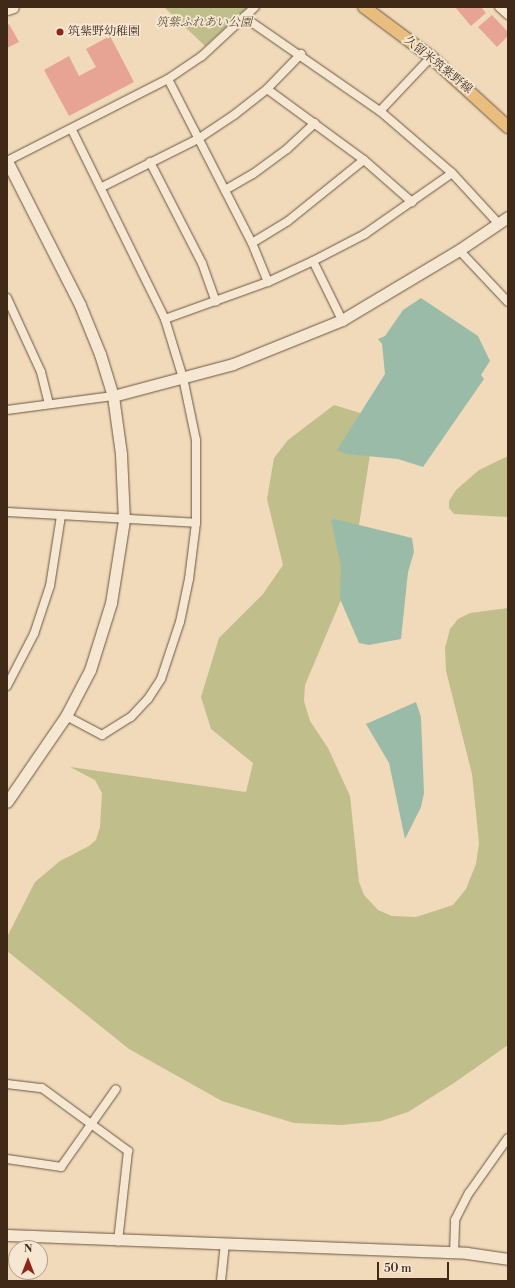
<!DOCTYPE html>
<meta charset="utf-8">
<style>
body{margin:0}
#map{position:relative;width:515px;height:1288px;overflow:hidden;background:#f0daba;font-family:"Libre Bodoni","Noto Serif JP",serif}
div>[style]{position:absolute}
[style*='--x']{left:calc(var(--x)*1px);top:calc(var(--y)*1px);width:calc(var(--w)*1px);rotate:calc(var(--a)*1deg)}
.green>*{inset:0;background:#c0be8b}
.water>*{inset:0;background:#9bbba9}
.building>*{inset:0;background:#e7a494}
.roads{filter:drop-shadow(0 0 1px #6d5540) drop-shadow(0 0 1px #6d5540)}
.street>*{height:8px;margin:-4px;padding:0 4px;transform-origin:4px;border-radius:4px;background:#f5e7d2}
.secondary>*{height:11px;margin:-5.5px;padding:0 5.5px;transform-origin:5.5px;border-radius:5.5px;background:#f5e7d2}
.primary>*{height:12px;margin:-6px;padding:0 6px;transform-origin:6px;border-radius:6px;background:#e8bd7d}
.dots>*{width:11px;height:11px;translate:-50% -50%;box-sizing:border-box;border:2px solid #f5e7d2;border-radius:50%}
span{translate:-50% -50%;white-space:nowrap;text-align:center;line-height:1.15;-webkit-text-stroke:3.5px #f5e7d2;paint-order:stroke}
.park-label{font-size:12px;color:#614e34;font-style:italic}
.poi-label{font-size:12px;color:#412917}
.left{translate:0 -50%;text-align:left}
.street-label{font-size:12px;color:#412917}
.frame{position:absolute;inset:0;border:8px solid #412917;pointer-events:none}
.north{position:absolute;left:8px;top:1240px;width:40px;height:40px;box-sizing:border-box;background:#f5e7d2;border:1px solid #ad9b87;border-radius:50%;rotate:0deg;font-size:11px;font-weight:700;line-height:16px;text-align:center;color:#412917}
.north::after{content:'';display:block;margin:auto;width:14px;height:18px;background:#8f2418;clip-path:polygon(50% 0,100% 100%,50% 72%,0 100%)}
.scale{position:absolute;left:377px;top:1262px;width:72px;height:18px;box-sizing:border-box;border:2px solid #412917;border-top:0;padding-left:5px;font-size:12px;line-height:14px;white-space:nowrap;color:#412917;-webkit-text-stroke:3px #f5e7d2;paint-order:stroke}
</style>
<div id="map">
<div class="green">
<div style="clip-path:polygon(164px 7px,248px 7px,205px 46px)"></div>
<div style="clip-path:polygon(334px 405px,367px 415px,372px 442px,351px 576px,305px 685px,304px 701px,310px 721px,328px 748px,350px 796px,359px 882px,364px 895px,378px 910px,392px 916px,416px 917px,453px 905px,466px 889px,476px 864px,479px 843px,472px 774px,446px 671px,445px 648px,450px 629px,458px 619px,470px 613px,508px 608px,508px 1045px,454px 1083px,408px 1112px,381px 1121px,342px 1125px,294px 1123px,222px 1101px,129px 1049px,7px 951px,7px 937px,35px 882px,60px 861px,89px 846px,96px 840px,100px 827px,102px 793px,95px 780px,70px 767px,246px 792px,253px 763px,211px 729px,201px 697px,219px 638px,263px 594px,283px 565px,267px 499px,274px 458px,288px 440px)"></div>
<div style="clip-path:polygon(508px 456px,508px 517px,454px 514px,449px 508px,449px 501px,456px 490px,479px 470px)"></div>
</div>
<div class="water">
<div style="clip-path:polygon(421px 298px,478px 336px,490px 361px,481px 375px,484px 379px,423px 467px,398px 459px,346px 454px,337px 450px,385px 374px,382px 344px,378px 339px,385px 336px,403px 310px)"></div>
<div style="clip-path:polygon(335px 519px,412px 538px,414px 552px,408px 572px,401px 639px,369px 645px,359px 643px,340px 599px,341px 566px,331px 520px)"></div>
<div style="clip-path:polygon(416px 702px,421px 717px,424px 793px,421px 807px,405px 839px,389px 763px,366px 724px)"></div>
</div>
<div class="building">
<div style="clip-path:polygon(455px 7px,481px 7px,486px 13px,471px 26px)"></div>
<div style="clip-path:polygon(492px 15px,508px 32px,508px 36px,497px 47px,478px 27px)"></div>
<div style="clip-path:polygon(9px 24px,19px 42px,7px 48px,7px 25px)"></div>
<div style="clip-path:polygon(110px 36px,134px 82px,69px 116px,44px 70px,69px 56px,79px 76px,96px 67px,86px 49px)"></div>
</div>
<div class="roads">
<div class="street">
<div style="--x:499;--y:7;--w:12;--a:42"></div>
<div style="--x:244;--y:17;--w:165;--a:34.7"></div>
<div style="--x:380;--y:111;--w:95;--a:40.7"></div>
<div style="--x:452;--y:173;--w:68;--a:47.4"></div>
<div style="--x:168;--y:79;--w:184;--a:62.9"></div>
<div style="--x:252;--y:243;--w:42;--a:67.7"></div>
<div style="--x:267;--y:89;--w:120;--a:36.2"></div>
<div style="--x:364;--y:160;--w:64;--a:41.2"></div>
<div style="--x:380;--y:111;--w:74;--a:-46.6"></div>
<div style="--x:7;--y:161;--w:181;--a:-27"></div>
<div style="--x:168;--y:79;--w:41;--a:-34.1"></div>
<div style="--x:202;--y:56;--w:72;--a:-42.8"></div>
<div style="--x:150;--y:162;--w:114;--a:62.8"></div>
<div style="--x:202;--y:263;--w:41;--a:70.3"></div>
<div style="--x:102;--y:187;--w:107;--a:-26.6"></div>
<div style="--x:198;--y:139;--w:43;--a:-33.7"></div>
<div style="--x:234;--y:115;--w:42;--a:-38.2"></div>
<div style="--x:267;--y:89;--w:49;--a:-45.8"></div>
<div style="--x:225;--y:190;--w:32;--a:-30"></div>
<div style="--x:253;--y:174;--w:42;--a:-36.3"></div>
<div style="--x:287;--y:149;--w:38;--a:-43"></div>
<div style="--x:252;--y:243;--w:42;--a:-31.4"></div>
<div style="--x:288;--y:221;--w:97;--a:-38.8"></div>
<div style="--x:459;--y:250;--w:71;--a:46.7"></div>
<div style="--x:313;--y:261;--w:66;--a:63.8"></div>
<div style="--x:7;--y:298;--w:81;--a:65.3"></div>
<div style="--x:41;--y:372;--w:33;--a:76"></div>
<div style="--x:165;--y:319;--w:109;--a:-19.8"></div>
<div style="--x:268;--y:282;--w:50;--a:-25"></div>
<div style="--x:313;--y:261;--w:59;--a:-27.4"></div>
<div style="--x:365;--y:234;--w:106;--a:-35"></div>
<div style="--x:7;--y:410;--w:107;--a:-7.5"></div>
<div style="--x:7;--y:512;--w:189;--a:3.3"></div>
<div style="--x:196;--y:523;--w:83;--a:-90"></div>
<div style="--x:196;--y:440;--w:63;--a:-101.8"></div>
<div style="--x:183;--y:378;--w:62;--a:-107"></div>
<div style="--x:165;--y:319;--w:211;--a:-116.2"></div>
<div style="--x:7;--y:686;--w:59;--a:-62.6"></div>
<div style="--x:34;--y:634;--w:51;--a:-71.6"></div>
<div style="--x:50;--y:586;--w:71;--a:-81.1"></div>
<div style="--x:66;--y:716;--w:41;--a:27.8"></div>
<div style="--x:102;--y:735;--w:34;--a:-32"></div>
<div style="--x:131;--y:717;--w:25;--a:-47"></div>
<div style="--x:148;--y:699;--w:24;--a:-57"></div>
<div style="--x:161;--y:679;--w:60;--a:-71.6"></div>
<div style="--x:180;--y:622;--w:44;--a:-78.2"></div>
<div style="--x:189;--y:579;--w:56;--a:-82.9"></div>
<div style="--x:7;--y:1084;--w:35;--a:7"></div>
<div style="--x:42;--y:1088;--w:107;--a:36.2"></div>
<div style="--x:128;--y:1151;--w:91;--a:96.3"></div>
<div style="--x:7;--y:1159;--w:55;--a:8.4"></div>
<div style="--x:61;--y:1167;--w:95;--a:-54.8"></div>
<div style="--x:454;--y:1253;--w:33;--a:-88"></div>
<div style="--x:455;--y:1220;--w:30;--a:-63"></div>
<div style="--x:469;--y:1193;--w:67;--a:-54.7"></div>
<div style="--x:221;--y:1281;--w:36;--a:-84"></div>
</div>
<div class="secondary">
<div style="--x:7;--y:9;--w:6;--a:-18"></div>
<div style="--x:7;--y:161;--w:161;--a:63.1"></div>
<div style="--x:80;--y:305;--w:53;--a:67.8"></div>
<div style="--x:100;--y:354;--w:44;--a:72.8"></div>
<div style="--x:113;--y:396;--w:59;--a:82.1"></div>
<div style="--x:121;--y:454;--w:66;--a:87.4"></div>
<div style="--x:124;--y:520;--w:84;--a:98.9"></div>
<div style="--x:111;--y:603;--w:70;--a:107.4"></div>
<div style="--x:90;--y:670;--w:52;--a:117.6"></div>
<div style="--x:66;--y:716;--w:104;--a:124.5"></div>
<div style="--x:113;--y:396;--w:124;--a:-14.9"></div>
<div style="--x:233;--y:364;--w:118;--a:-22"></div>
<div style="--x:342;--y:320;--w:136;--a:-30.9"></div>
<div style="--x:459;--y:250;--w:59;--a:-34"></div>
<div style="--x:7;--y:1235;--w:460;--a:2.2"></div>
<div style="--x:467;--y:1253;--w:41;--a:8.3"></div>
</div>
<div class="primary">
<div style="--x:364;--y:7;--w:84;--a:36.7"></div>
<div style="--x:431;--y:57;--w:104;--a:42.3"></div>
</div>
</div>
<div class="dots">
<div style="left:60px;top:32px;background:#8f2418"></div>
</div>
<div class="park-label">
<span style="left:204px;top:23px">筑紫ふれあい公園</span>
</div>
<div class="poi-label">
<span class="left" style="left:68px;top:32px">筑紫野幼稚園</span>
</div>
<div class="street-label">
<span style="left:438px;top:65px;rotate:39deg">久留米筑紫野線</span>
</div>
<div class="frame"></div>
<div class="north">N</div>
<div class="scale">50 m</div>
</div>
